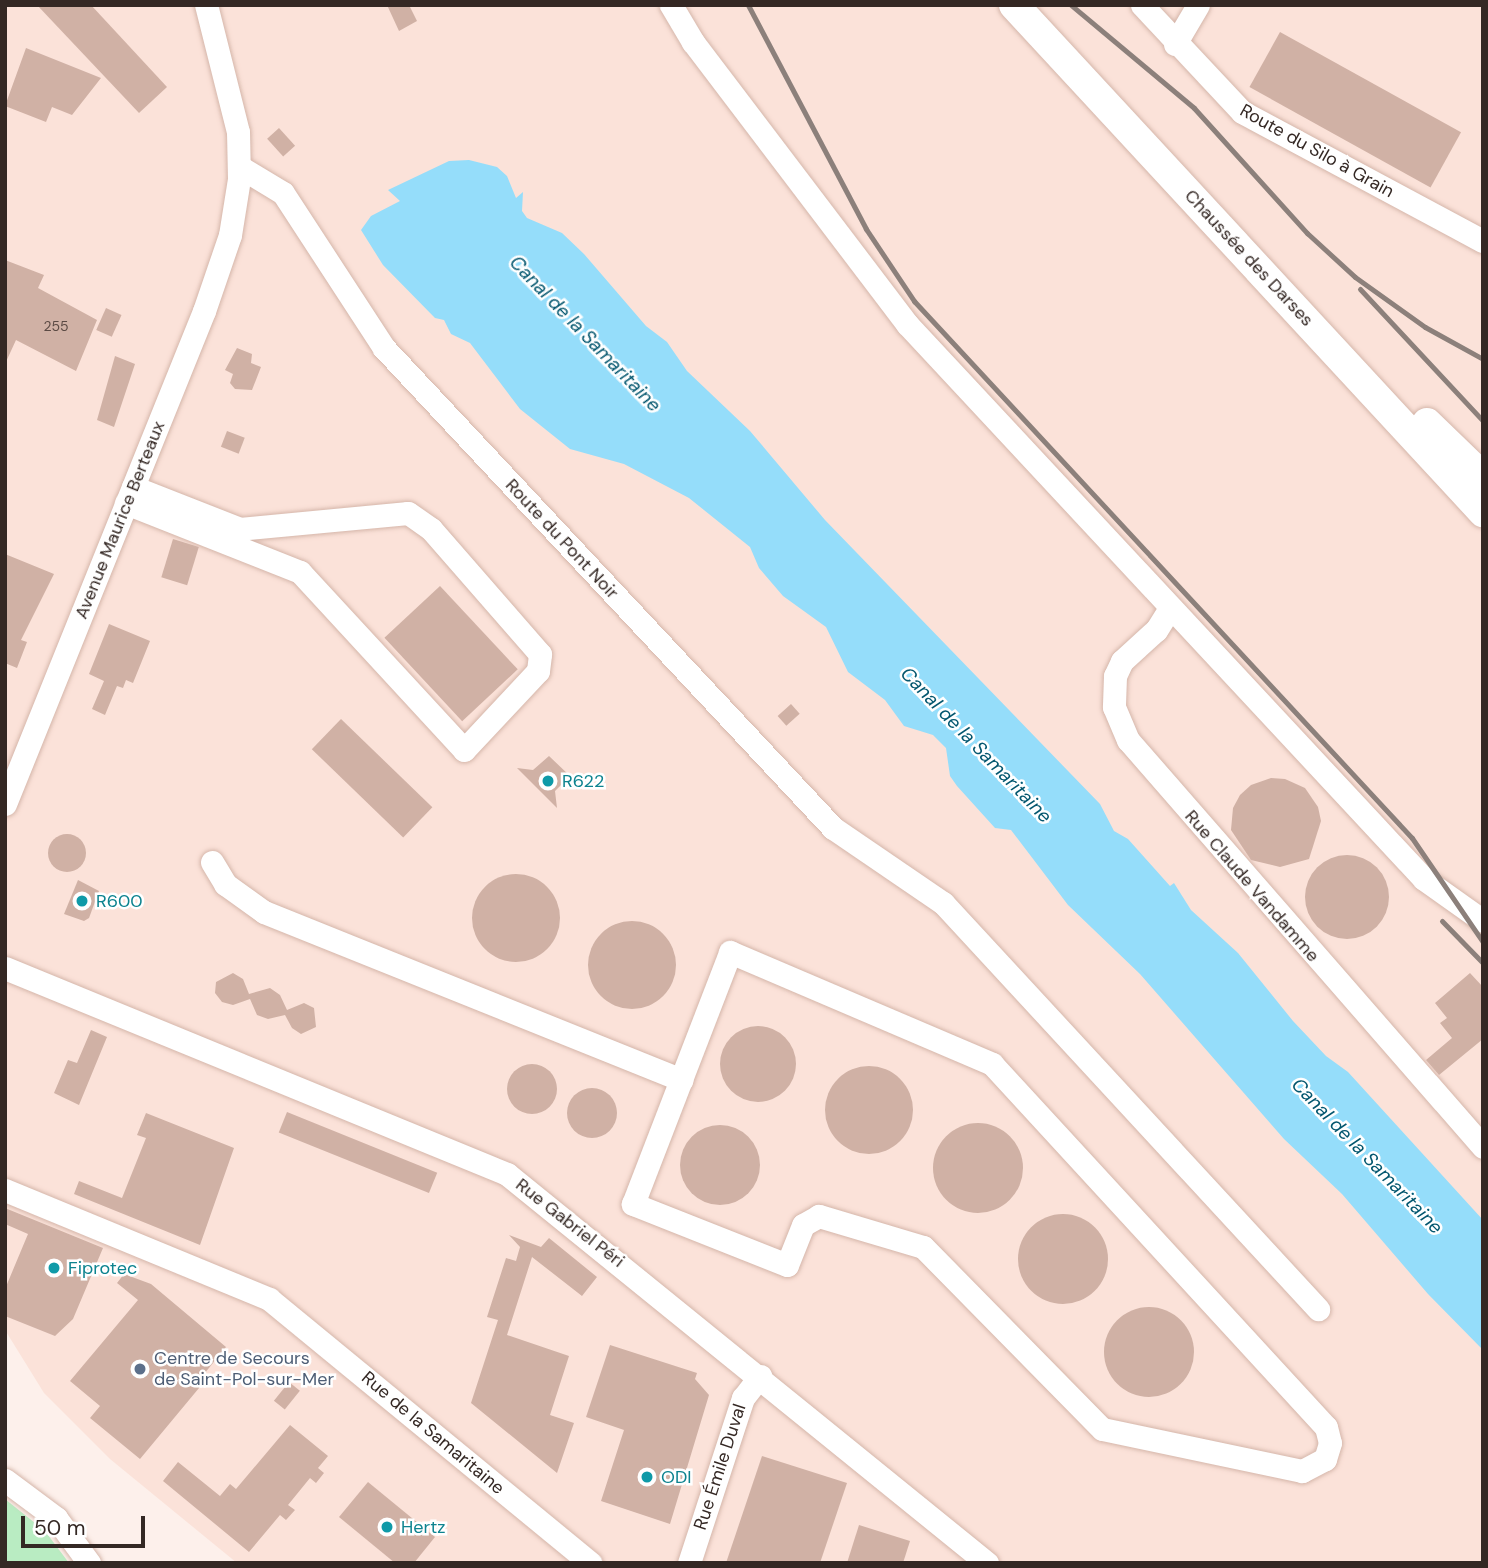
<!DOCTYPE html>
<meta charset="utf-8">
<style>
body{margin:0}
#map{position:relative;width:1488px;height:1568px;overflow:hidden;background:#fdf0eb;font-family:"DM Sans",sans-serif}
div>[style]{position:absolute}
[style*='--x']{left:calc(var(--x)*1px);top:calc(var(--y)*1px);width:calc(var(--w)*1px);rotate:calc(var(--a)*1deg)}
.built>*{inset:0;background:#fbe2d9}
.green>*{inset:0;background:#b9ecc2}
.water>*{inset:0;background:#95ddfa}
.building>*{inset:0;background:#d0b1a5;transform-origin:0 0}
.round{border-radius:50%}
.roads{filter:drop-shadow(0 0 2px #d5b6aa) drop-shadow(0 0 2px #d5b6aa)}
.minor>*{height:23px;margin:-11.5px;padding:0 11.5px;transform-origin:11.5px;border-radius:11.5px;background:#fff}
.major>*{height:30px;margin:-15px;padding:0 15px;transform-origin:15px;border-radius:15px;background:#fff}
.rail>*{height:5px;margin:-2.5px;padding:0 2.5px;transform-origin:2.5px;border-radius:2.5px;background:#8c807b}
.dots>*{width:19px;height:19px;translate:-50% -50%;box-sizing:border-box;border:4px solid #fff;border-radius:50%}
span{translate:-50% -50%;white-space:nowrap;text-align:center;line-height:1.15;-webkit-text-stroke:5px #fff;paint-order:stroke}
.number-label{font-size:14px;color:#5b4a44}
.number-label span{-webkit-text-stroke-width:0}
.street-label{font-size:18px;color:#342824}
.culture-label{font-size:18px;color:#0d838f}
.left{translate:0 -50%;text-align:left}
.service-label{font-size:18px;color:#4e5e75}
.water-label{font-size:19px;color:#04576f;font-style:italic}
.frame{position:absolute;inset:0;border:7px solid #342824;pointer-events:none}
.scale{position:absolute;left:21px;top:1516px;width:124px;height:32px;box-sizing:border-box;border:4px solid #342824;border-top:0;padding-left:9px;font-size:21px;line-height:24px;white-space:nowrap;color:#342824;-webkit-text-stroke:5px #fff;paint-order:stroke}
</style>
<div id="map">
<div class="built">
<div style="clip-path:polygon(5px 5px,1483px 5px,1483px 1563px,237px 1563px,110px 1459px,44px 1393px,5px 1330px)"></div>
</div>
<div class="green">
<div style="clip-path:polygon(5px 1499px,45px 1531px,69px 1563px,5px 1563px)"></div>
</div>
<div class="water">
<div style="clip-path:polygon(469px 160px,497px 167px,507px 176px,516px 198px,523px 192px,522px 211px,527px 218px,562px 233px,584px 254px,646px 326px,667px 342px,687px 371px,750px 431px,825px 520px,1100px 804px,1114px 831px,1128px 839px,1170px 886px,1174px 883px,1191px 910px,1238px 953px,1293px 1021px,1326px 1056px,1348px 1072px,1483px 1220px,1483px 1350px,1428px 1294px,1342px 1194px,1284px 1139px,1140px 974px,1068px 905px,1011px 830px,995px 828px,957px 786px,950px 776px,946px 748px,933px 735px,904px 726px,885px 700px,848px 672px,826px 627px,783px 596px,759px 568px,750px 547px,689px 498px,624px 464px,570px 449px,520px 409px,470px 343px,451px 334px,444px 320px,435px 318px,383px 265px,361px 230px,371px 216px,400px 201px,388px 190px,449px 161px)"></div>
</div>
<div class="building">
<div style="clip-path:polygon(37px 5px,91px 5px,167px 87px,139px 113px)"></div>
<div style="clip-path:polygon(387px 5px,409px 5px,417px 21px,399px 31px)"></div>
<div style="left:1280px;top:32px;width:207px;height:63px;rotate:29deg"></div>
<div style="clip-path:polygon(26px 48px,101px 78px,72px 115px,52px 107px,46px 122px,5px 106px)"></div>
<div style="left:279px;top:128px;width:24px;height:16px;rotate:48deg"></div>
<div style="clip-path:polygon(5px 260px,44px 275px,38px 288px,97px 320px,76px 371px,16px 340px,5px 364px)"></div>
<div style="left:106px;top:308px;width:17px;height:24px;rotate:24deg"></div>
<div style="clip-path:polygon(237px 348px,252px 354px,251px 363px,261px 367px,252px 390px,235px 389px,230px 383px,233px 374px,225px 370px)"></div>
<div style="clip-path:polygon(115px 356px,135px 364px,114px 427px,97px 420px)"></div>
<div style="left:227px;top:431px;width:19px;height:17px;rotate:21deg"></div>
<div style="left:173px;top:539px;width:27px;height:40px;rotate:17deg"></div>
<div style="clip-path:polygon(5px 554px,54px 574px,21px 640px,27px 642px,17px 668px,5px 663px)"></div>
<div style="left:440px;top:586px;width:114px;height:76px;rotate:47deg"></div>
<div style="clip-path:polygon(109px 624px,150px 641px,133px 683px,126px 680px,123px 688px,117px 686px,105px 715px,92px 709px,104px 681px,89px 674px)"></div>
<div style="left:791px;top:704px;width:13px;height:18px;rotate:48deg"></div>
<div style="left:341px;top:719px;width:127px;height:42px;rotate:44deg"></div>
<div style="clip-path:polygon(549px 756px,570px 776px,555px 791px,557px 808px,517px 768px,533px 770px)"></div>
<div style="clip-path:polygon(1271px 778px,1285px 779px,1305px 788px,1318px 807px,1321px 821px,1309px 859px,1280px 867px,1251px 860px,1231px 830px,1233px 808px,1240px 795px,1251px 785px)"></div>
<div class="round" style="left:48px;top:834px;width:38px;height:38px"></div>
<div class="round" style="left:1305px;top:855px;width:84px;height:84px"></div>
<div class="round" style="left:472px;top:874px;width:88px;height:88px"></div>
<div style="clip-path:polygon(78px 880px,99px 891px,89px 918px,84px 921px,64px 914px)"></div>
<div class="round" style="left:588px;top:921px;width:88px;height:88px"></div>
<div style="clip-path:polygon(233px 973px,243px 979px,249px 994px,270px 988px,280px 995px,287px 1010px,304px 1003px,314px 1008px,316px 1027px,301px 1034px,292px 1028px,285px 1015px,268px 1019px,257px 1015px,250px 999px,233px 1005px,222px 1002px,215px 993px,216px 982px)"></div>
<div style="clip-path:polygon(1470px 973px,1483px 987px,1483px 1039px,1439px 1075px,1426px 1060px,1452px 1038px,1440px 1023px,1447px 1018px,1435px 1003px)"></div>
<div class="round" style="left:720px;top:1026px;width:76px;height:76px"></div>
<div style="clip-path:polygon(91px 1030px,107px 1037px,79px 1105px,54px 1093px,68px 1060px,77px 1063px)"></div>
<div class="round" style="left:507px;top:1064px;width:50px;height:50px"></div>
<div class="round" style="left:825px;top:1066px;width:88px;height:88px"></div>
<div class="round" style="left:567px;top:1088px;width:50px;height:50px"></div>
<div style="left:287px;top:1112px;width:162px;height:22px;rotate:22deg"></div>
<div style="clip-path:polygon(146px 1113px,234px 1148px,200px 1245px,74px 1194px,79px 1181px,122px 1198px,146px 1138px,137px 1135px)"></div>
<div class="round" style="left:933px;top:1123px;width:90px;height:90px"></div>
<div class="round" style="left:680px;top:1125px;width:80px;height:80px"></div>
<div style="clip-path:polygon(5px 1208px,103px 1248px,73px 1319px,55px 1336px,5px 1316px,5px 1289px,28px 1234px,5px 1224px)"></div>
<div class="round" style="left:1018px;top:1214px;width:90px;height:90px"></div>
<div style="clip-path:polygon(509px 1235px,541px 1247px,549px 1238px,597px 1277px,582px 1296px,532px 1257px,507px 1335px,569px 1356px,550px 1415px,574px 1423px,557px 1473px,471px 1403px,498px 1320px,487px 1317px,506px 1258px,516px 1261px,520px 1247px)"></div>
<div style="clip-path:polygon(124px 1274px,151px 1284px,226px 1347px,200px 1379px,204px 1382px,140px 1459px,90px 1418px,100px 1406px,70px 1381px,138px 1300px,117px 1283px)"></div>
<div class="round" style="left:1104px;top:1307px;width:90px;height:90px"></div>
<div style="clip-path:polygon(610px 1345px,697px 1373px,695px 1379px,709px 1395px,670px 1524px,601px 1501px,624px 1430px,586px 1417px)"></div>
<div style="left:289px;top:1382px;width:14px;height:24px;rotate:39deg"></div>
<div style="clip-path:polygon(290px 1425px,328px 1456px,318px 1468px,324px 1473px,316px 1483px,310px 1478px,288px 1505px,295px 1510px,286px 1520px,280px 1515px,249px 1552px,163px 1481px,178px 1462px,220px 1496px,230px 1484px,236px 1489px)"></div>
<div style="clip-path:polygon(762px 1456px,847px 1483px,820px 1563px,726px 1563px)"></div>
<div style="clip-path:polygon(368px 1482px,435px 1537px,414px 1563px,395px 1563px,339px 1517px)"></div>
<div style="clip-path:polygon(859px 1525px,910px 1541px,903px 1563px,847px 1563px)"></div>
</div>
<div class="roads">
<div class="minor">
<div style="--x:671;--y:5;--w:43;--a:59.3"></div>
<div style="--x:693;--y:42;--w:354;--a:52.8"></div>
<div style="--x:907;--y:324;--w:758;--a:47.03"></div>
<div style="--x:1424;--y:879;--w:72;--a:35.4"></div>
<div style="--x:1142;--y:5;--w:146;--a:46.9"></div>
<div style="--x:1242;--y:112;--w:273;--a:28.2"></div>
<div style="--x:1175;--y:44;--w:45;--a:-59.5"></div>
<div style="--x:240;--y:167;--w:50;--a:31.2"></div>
<div style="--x:283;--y:193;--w:185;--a:56.9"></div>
<div style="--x:384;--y:348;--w:657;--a:46.91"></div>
<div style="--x:833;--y:828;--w:133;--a:34.3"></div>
<div style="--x:943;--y:903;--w:553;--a:47.27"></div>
<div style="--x:126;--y:503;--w:187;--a:21.6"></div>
<div style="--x:300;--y:572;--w:242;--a:47.3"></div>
<div style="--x:464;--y:750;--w:108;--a:-46.9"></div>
<div style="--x:538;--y:671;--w:17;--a:-83"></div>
<div style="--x:540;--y:654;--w:166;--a:-131.1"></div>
<div style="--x:431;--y:529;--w:28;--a:-145"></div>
<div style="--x:408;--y:513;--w:169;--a:174.6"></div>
<div style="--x:240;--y:529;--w:115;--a:-158.6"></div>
<div style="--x:1170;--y:608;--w:26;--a:122"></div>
<div style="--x:1156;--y:630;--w:46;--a:137.6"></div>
<div style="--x:1122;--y:661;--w:17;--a:115"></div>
<div style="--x:1115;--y:676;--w:31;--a:92"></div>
<div style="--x:1114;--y:707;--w:36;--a:67"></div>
<div style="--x:1128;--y:740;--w:540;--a:48.9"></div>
<div style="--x:5;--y:804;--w:532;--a:-68.02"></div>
<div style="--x:204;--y:311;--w:80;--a:-71.1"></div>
<div style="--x:230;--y:235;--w:57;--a:-80.9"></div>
<div style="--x:239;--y:179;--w:47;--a:-91.2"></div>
<div style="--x:238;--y:132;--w:131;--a:-104.1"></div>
<div style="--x:212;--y:862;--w:26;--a:59"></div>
<div style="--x:225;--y:884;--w:48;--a:35.7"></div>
<div style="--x:264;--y:912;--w:450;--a:21.9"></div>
<div style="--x:730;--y:952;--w:285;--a:23.1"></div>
<div style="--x:992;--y:1064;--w:493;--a:47.4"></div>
<div style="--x:1326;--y:1427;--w:16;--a:76"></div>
<div style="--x:1330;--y:1443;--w:17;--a:107"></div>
<div style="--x:1325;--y:1459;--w:26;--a:152"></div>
<div style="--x:1302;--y:1471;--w:204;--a:-168.1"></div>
<div style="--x:1102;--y:1429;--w:255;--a:-134.5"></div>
<div style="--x:923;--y:1247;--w:109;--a:-163.4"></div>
<div style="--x:819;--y:1216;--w:18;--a:151"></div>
<div style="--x:803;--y:1225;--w:43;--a:111.8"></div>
<div style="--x:787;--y:1265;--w:166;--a:-158.4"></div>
<div style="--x:633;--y:1204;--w:270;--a:-68.9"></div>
<div style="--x:5;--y:968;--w:543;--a:22.31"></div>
<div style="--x:507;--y:1174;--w:618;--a:39.02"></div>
<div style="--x:5;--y:1190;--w:286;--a:22.4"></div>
<div style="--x:269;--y:1299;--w:416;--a:39.4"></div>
<div style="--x:5;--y:1480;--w:64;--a:36.7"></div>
<div style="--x:56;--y:1518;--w:56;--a:53.7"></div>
<div style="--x:689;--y:1563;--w:174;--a:-71.9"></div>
<div style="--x:743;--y:1398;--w:28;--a:-52"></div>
</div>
<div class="major">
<div style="--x:1014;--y:5;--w:691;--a:47.23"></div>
<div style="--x:1427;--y:423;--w:78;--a:44"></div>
</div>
</div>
<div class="rail">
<div style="--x:748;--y:5;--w:253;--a:62.2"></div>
<div style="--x:866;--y:229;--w:87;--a:56.3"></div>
<div style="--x:914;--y:301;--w:732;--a:47.16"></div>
<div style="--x:1412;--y:838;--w:126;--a:55.7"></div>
<div style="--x:1071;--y:5;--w:160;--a:39.9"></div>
<div style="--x:1194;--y:108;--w:169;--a:47.9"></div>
<div style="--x:1307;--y:233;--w:65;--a:42.5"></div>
<div style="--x:1355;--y:277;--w:86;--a:35.5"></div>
<div style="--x:1425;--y:327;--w:66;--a:28.9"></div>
<div style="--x:1360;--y:289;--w:180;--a:47"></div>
<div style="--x:1442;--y:921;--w:59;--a:45.7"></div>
</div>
<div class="dots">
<div style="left:548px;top:781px;background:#0f9aa8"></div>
<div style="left:82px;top:901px;background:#0f9aa8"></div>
<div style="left:54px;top:1268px;background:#0f9aa8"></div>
<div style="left:140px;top:1369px;background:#5c6f8a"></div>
<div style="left:647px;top:1477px;background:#0f9aa8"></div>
<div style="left:387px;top:1527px;background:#0f9aa8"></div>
</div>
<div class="number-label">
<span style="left:56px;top:326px">255</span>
</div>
<div class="street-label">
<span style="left:1317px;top:151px;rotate:29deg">Route du Silo à Grain</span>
<span style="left:1249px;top:258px;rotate:47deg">Chaussée des Darses</span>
<span style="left:120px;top:520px;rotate:-68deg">Avenue Maurice Berteaux</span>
<span style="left:562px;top:539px;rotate:47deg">Route du Pont Noir</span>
<span style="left:1252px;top:886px;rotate:49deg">Rue Claude Vandamme</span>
<span style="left:570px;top:1223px;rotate:38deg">Rue Gabriel Péri</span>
<span style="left:433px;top:1433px;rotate:40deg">Rue de la Samaritaine</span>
<span style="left:720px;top:1467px;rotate:-72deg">Rue Émile Duval</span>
</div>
<div class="culture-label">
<span class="left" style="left:562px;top:781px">R622</span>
<span class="left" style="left:96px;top:901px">R600</span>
<span class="left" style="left:68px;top:1268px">Fiprotec</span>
<span class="left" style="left:661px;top:1477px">ODI</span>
<span class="left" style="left:401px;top:1527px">Hertz</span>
</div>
<div class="service-label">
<span class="left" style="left:154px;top:1369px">Centre de Secours<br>de Saint-Pol-sur-Mer</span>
</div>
<div class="water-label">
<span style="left:585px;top:334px;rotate:46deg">Canal de la Samaritaine</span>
<span style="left:976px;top:745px;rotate:46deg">Canal de la Samaritaine</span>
<span style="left:1367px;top:1156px;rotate:46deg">Canal de la Samaritaine</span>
</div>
<div class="frame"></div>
<div class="scale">50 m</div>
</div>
